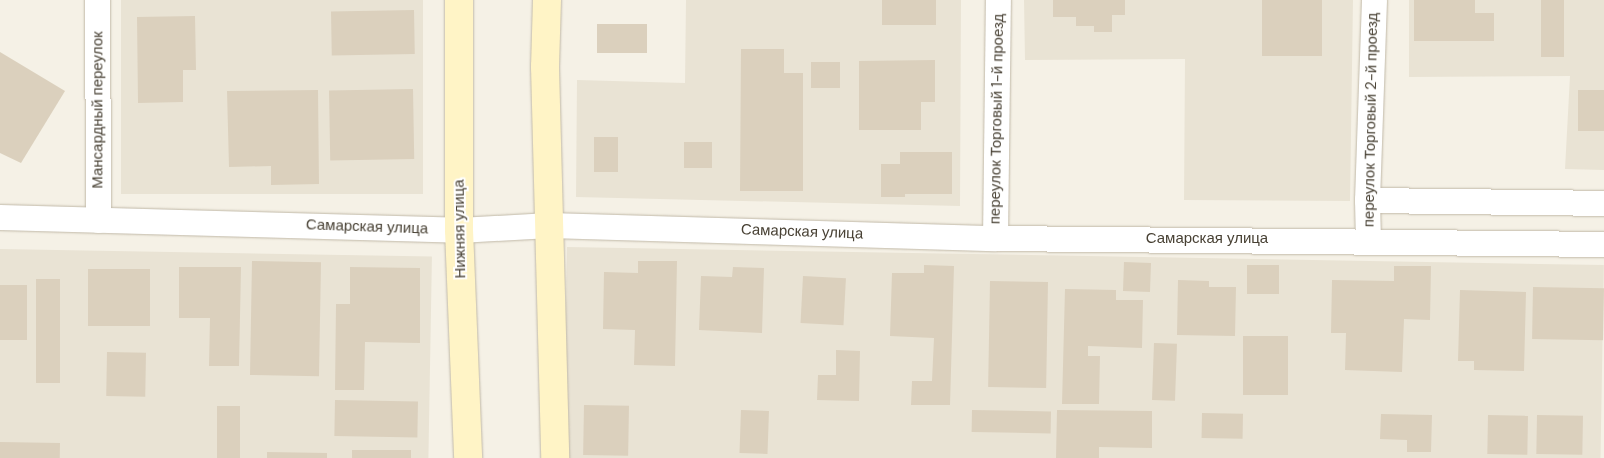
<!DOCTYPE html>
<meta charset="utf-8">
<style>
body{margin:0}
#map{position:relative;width:1604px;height:458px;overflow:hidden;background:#f5f1e6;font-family:"DM Sans",sans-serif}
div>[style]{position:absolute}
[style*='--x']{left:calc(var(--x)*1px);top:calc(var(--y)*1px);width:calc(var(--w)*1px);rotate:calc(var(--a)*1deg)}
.residential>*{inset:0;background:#e9e3d4;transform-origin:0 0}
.building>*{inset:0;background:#dbd0bd;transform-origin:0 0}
.roads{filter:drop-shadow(0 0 1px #c1b9a8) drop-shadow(0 0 1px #c1b9a8)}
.street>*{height:25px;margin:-12.5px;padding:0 12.5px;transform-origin:12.5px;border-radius:12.5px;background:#fff}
.secondary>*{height:28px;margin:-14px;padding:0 14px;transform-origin:14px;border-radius:14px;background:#fff4c6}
span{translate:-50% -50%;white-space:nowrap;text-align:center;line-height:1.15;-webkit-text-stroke:4px #fff;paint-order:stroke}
.street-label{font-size:15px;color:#484134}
</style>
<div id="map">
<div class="residential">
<div style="left:121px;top:0;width:302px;height:194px"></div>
<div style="clip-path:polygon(686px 0,961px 0,960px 206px,576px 197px,577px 80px,685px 83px)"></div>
<div style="clip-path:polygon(1024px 0,1353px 0,1350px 201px,1184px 200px,1185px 59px,1025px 60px)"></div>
<div style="clip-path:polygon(1409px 0,1604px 0,1604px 170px,1565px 169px,1570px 76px,1409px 77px)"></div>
<div style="left:567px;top:247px;width:1037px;height:211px;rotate:1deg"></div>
<div style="left:0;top:249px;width:432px;height:209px;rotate:1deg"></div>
</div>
<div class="building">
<div style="left:882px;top:0;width:54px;height:25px"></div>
<div style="clip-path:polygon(1053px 0,1125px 0,1125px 15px,1112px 15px,1112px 32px,1094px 32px,1094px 26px,1076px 26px,1076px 17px,1053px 17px)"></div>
<div style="left:1262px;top:0;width:60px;height:56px"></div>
<div style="clip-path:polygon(1414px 0,1475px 0,1475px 13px,1494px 13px,1494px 41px,1414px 41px)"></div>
<div style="left:1541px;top:0;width:23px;height:57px"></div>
<div style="left:414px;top:10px;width:44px;height:83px;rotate:89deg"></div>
<div style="clip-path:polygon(195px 16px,196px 70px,183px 70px,183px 102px,138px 103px,137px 17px)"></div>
<div style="left:597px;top:24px;width:50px;height:29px"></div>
<div style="clip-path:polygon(741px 49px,784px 49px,784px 73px,803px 73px,803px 191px,740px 191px)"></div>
<div style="clip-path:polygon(0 52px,65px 91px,21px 163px,0 153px)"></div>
<div style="clip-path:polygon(935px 60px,935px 102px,921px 102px,921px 130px,859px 130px,859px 61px)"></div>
<div style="left:811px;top:62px;width:29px;height:26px"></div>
<div style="left:413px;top:89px;width:70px;height:84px;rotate:89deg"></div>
<div style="clip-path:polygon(318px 90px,319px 184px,271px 185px,271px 166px,229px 167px,227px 91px)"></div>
<div style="left:1578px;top:90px;width:26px;height:41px"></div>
<div style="left:594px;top:137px;width:24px;height:35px"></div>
<div style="left:684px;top:142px;width:28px;height:26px"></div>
<div style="clip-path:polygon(900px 152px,952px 152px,952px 194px,905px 194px,905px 197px,881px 197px,881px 164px,900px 164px)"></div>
<div style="left:252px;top:261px;width:69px;height:114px;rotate:1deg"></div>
<div style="clip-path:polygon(638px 261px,677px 261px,675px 366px,634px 365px,635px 330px,603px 329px,604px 272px,638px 273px)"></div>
<div style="left:1124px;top:262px;width:27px;height:29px;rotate:2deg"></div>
<div style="clip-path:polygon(924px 265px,954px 266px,950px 405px,911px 405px,912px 381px,932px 381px,934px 338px,890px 336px,892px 273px,924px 273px)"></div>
<div style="left:1247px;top:265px;width:32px;height:29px"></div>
<div style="clip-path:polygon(1394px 266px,1431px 266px,1430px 320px,1404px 319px,1402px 372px,1345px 370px,1346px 333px,1331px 333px,1332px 280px,1394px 281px)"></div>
<div style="clip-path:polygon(179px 267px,241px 267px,239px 366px,209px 366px,210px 318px,179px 318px)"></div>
<div style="clip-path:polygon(350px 267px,420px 268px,420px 343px,365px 342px,364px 390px,335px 390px,336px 304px,350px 304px)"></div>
<div style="clip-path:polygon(733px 267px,764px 268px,762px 333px,699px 330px,701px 276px,732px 277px)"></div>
<div style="left:88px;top:269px;width:62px;height:57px"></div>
<div style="left:803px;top:276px;width:43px;height:47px;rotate:3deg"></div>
<div style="left:36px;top:279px;width:24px;height:104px"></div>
<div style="clip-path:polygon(1178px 280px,1209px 281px,1209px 287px,1236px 287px,1235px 336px,1177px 335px)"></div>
<div style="left:990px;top:281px;width:58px;height:106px;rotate:1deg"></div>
<div style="left:0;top:285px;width:27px;height:55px"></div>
<div style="left:1533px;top:287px;width:71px;height:52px;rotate:1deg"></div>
<div style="clip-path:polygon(1065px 289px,1116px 290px,1116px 300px,1143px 300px,1142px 348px,1088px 346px,1088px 356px,1100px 356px,1099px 404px,1062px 404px)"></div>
<div style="clip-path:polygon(1460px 290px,1526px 292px,1524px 371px,1474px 370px,1474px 361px,1458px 361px)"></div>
<div style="left:1243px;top:336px;width:45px;height:59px"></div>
<div style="left:1154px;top:343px;width:23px;height:57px;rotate:2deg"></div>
<div style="clip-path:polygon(836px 350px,860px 351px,859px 401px,817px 400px,818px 375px,836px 375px)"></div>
<div style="left:107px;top:352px;width:39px;height:44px;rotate:1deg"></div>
<div style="left:335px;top:400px;width:83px;height:36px;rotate:1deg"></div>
<div style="left:584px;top:405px;width:45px;height:50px;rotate:1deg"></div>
<div style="left:217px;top:406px;width:23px;height:52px"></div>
<div style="left:741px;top:410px;width:28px;height:43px;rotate:2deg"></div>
<div style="left:972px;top:410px;width:79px;height:22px;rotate:1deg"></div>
<div style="clip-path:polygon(1057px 410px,1152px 411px,1152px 448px,1099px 447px,1099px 458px,1056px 458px)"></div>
<div style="left:1202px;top:413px;width:41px;height:25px;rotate:1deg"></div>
<div style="clip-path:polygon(1381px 414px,1432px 415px,1431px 452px,1407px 452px,1407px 440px,1380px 439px)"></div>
<div style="left:1488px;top:415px;width:40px;height:39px;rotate:1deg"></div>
<div style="left:1537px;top:415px;width:46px;height:39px;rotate:1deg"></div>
<div style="left:0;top:442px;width:60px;height:16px;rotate:1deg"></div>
<div style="left:352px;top:450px;width:59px;height:8px"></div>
<div style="clip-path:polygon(267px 452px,327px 453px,327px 458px,267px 458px)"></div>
</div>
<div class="roads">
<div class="street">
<div style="--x:97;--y:0;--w:220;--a:89.7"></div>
<div style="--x:1367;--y:200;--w:237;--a:0.7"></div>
<div style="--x:0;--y:217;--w:459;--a:1.6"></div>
<div style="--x:459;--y:230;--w:90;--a:-3.2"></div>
<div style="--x:549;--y:225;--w:446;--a:1.7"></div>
<div style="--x:995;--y:238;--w:609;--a:0.56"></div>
<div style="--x:995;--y:238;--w:238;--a:-89.3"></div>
<div style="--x:1368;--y:241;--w:41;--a:-91.4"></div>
<div style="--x:1367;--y:200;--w:200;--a:-88"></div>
</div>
<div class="secondary">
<div style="--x:459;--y:0;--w:230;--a:90"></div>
<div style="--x:459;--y:230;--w:228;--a:87.7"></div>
<div style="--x:547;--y:0;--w:67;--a:91.7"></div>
<div style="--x:545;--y:67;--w:391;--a:88.5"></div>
</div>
</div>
<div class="street-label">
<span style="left:98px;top:110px;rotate:-90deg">Мансардный переулок</span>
<span style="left:997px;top:119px;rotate:-89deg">переулок Торговый 1-й проезд</span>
<span style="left:1371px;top:120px;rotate:-89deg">переулок Торговый 2-й проезд</span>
<span style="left:367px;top:227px;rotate:2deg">Самарская улица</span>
<span style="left:460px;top:229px;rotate:-91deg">Нижняя улица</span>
<span style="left:802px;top:232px;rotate:2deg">Самарская улица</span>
<span style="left:1207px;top:239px">Самарская улица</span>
</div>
</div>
